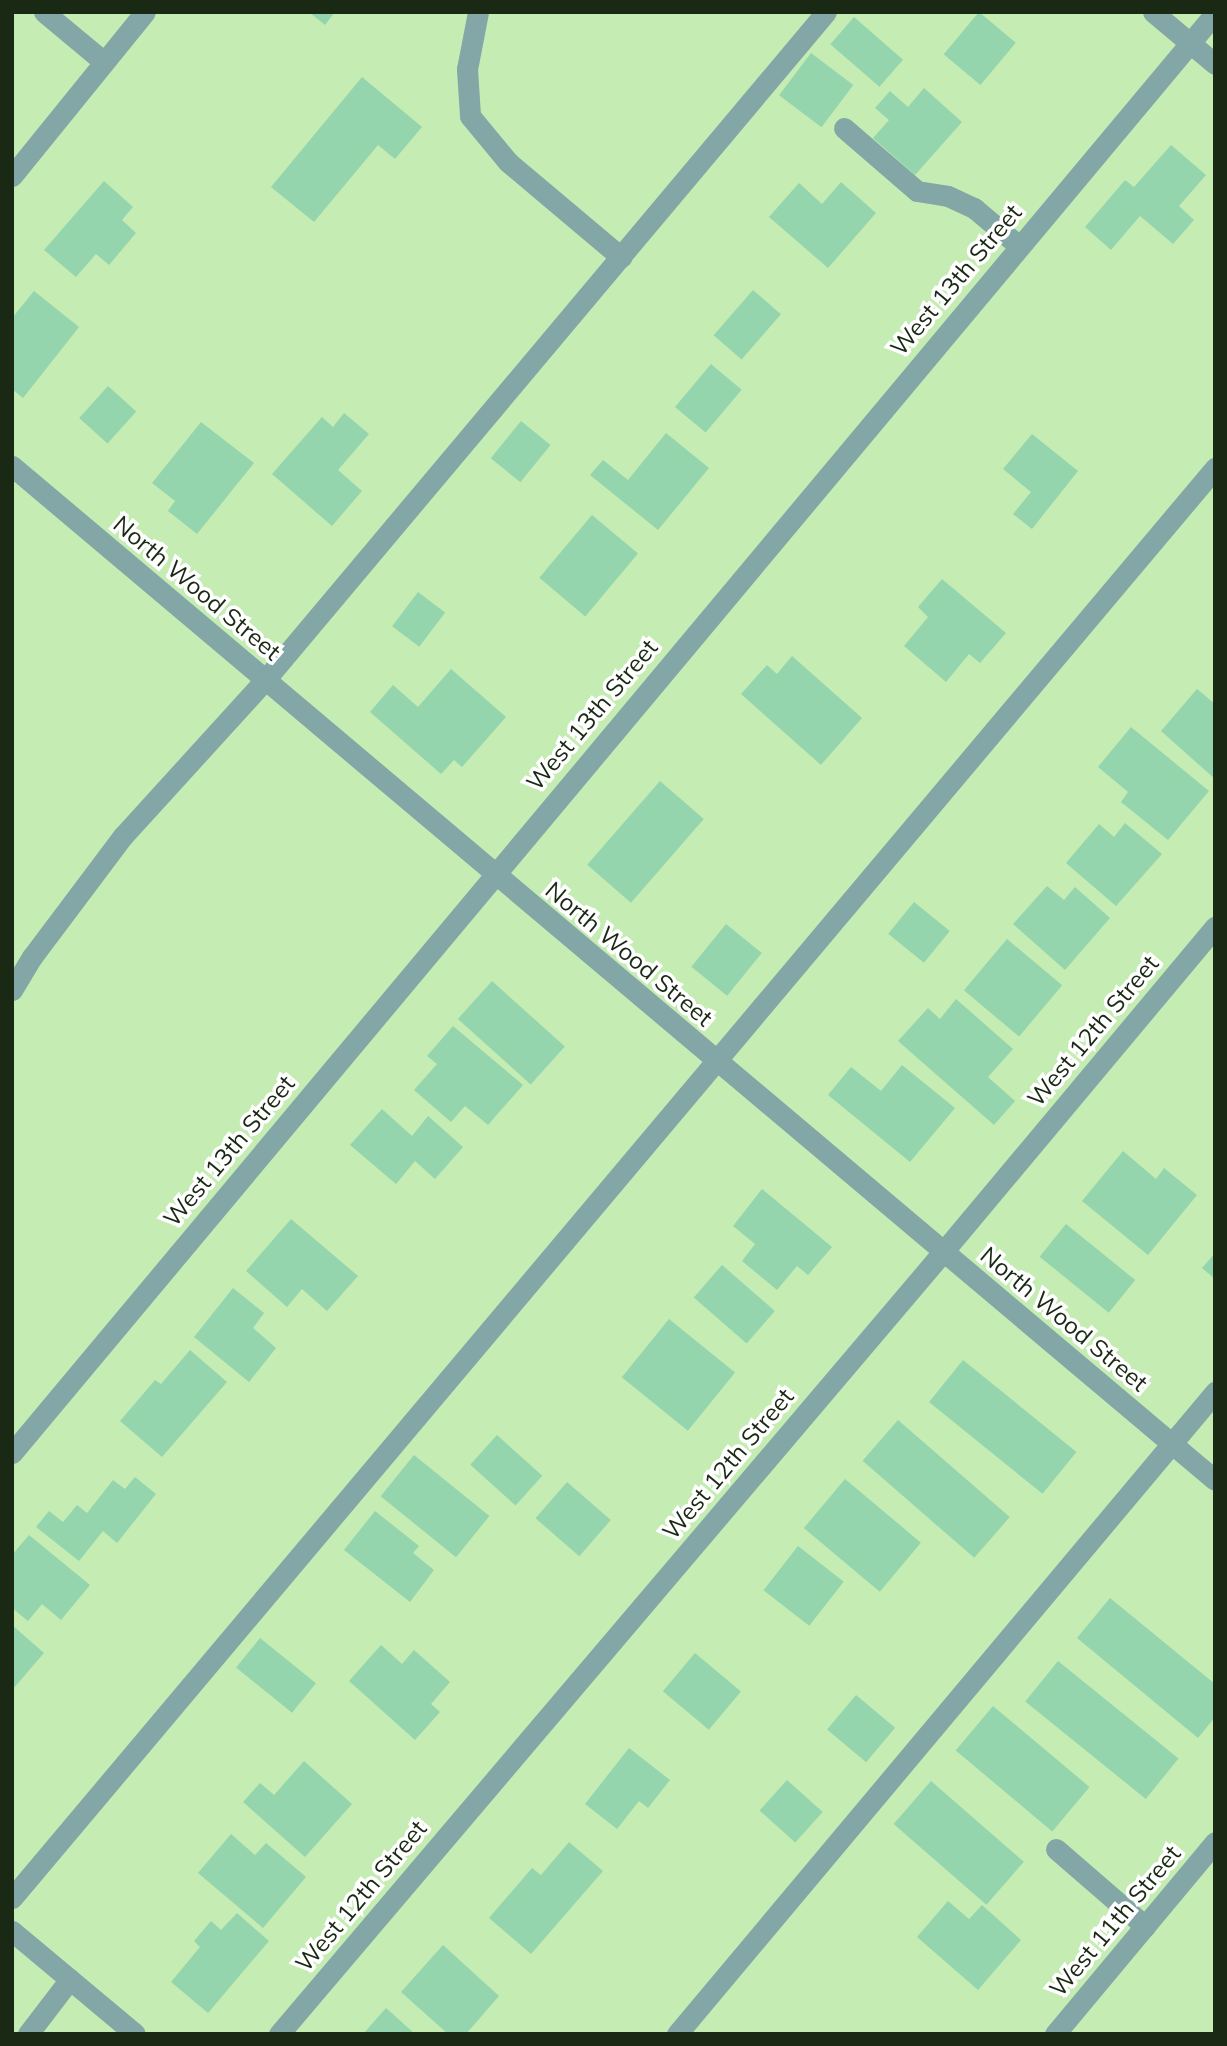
<!DOCTYPE html>
<style>
body{margin:0}
#map{position:relative;width:1227px;height:2046px;overflow:hidden;background:#c4ecb3;font-family:Mulish,sans-serif}
div>[style]{position:absolute}
[style*='--x']{left:calc(var(--x)*1px);top:calc(var(--y)*1px);width:calc(var(--w)*1px);rotate:calc(var(--a)*1deg)}
.building>*{inset:0;background:#95d5ad;transform-origin:0 0}
.minor>*{height:21px;margin:-10.5px;padding:0 10.5px;transform-origin:10.5px;border-radius:10.5px;background:#83a6a6}
span{translate:-50% -50%;white-space:nowrap;text-align:center;line-height:1.15;-webkit-text-stroke:7px #fff;paint-order:stroke}
.street-label{font-size:24px;color:#1a2914}
.frame{position:absolute;inset:0;border:14px solid #1a2914;pointer-events:none}
</style>
<div id="map">
<div class="building">
<div style="clip-path:polygon(309px 12px,335px 12px,325px 25px)"></div>
<div style="left:979px;top:12px;width:48px;height:55px;rotate:40deg"></div>
<div style="left:854px;top:17px;width:65px;height:36px;rotate:41deg"></div>
<div style="left:811px;top:53px;width:53px;height:53px;rotate:37deg"></div>
<div style="clip-path:polygon(362px 77px,422px 127px,395px 159px,378px 145px,314px 222px,271px 187px)"></div>
<div style="clip-path:polygon(924px 88px,962px 122px,915px 175px,873px 138px,889px 120px,875px 108px,890px 91px,908px 107px)"></div>
<div style="clip-path:polygon(1171px 145px,1206px 175px,1179px 206px,1194px 220px,1173px 244px,1140px 216px,1111px 250px,1085px 227px,1125px 180px,1134px 187px)"></div>
<div style="clip-path:polygon(104px 181px,133px 207px,122px 220px,136px 233px,109px 265px,96px 254px,76px 277px,44px 250px)"></div>
<div style="clip-path:polygon(841px 182px,876px 213px,828px 268px,769px 217px,799px 183px,822px 204px)"></div>
<div style="left:753px;top:290px;width:37px;height:60px;rotate:41deg"></div>
<div style="clip-path:polygon(34px 291px,79px 327px,23px 398px,12px 389px,12px 318px)"></div>
<div style="left:711px;top:364px;width:40px;height:56px;rotate:40deg"></div>
<div style="left:108px;top:386px;width:38px;height:43px;rotate:42deg"></div>
<div style="clip-path:polygon(344px 413px,369px 434px,338px 470px,362px 491px,332px 526px,272px 474px,322px 417px,333px 427px)"></div>
<div style="left:521px;top:421px;width:38px;height:48px;rotate:39deg"></div>
<div style="clip-path:polygon(201px 422px,254px 463px,197px 534px,168px 511px,175px 501px,152px 483px)"></div>
<div style="clip-path:polygon(666px 433px,709px 468px,658px 530px,590px 475px,603px 460px,628px 480px)"></div>
<div style="clip-path:polygon(1032px 434px,1078px 471px,1032px 529px,1013px 514px,1031px 492px,1003px 469px)"></div>
<div style="left:592px;top:515px;width:60px;height:82px;rotate:40deg"></div>
<div style="clip-path:polygon(942px 579px,1006px 633px,980px 663px,969px 654px,946px 682px,904px 646px,928px 617px,918px 607px)"></div>
<div style="left:418px;top:592px;width:34px;height:43px;rotate:37deg"></div>
<div style="clip-path:polygon(792px 656px,862px 718px,821px 765px,741px 694px,767px 665px,777px 674px)"></div>
<div style="clip-path:polygon(451px 669px,506px 717px,462px 767px,454px 760px,441px 774px,370px 712px,393px 685px,418px 707px)"></div>
<div style="clip-path:polygon(1197px 689px,1215px 704px,1215px 779px,1161px 731px)"></div>
<div style="clip-path:polygon(1131px 727px,1209px 791px,1168px 840px,1121px 802px,1128px 792px,1098px 767px)"></div>
<div style="left:660px;top:781px;width:58px;height:111px;rotate:41deg"></div>
<div style="clip-path:polygon(1125px 823px,1162px 854px,1116px 906px,1066px 863px,1099px 824px,1114px 837px)"></div>
<div style="clip-path:polygon(1047px 886px,1064px 900px,1075px 887px,1110px 918px,1065px 970px,1013px 924px)"></div>
<div style="left:914px;top:902px;width:46px;height:41px;rotate:39deg"></div>
<div style="left:726px;top:924px;width:46px;height:55px;rotate:39deg"></div>
<div style="left:1007px;top:939px;width:72px;height:67px;rotate:40deg"></div>
<div style="left:492px;top:981px;width:98px;height:51px;rotate:42deg"></div>
<div style="clip-path:polygon(956px 999px,1013px 1049px,988px 1077px,1015px 1101px,994px 1125px,898px 1041px,928px 1008px,940px 1019px)"></div>
<div style="clip-path:polygon(453px 1026px,523px 1085px,488px 1125px,465px 1106px,451px 1122px,414px 1090px,437px 1064px,427px 1056px)"></div>
<div style="clip-path:polygon(902px 1065px,955px 1108px,910px 1162px,828px 1095px,851px 1067px,881px 1091px)"></div>
<div style="clip-path:polygon(382px 1109px,412px 1136px,428px 1116px,463px 1147px,435px 1179px,415px 1161px,396px 1184px,350px 1145px)"></div>
<div style="clip-path:polygon(1123px 1151px,1156px 1179px,1164px 1168px,1197px 1195px,1148px 1255px,1082px 1201px)"></div>
<div style="clip-path:polygon(762px 1189px,832px 1247px,808px 1275px,797px 1266px,777px 1290px,742px 1261px,755px 1244px,733px 1226px)"></div>
<div style="clip-path:polygon(291px 1219px,358px 1276px,327px 1311px,302px 1289px,287px 1307px,246px 1271px)"></div>
<div style="left:1066px;top:1224px;width:89px;height:42px;rotate:39deg"></div>
<div style="clip-path:polygon(1215px 1253px,1215px 1279px,1202px 1268px)"></div>
<div style="left:722px;top:1265px;width:70px;height:43px;rotate:41deg"></div>
<div style="clip-path:polygon(233px 1288px,264px 1313px,253px 1328px,276px 1348px,249px 1382px,194px 1337px)"></div>
<div style="left:669px;top:1319px;width:85px;height:75px;rotate:39deg"></div>
<div style="clip-path:polygon(190px 1350px,227px 1382px,162px 1457px,120px 1421px,155px 1380px,161px 1384px)"></div>
<div style="left:963px;top:1360px;width:146px;height:54px;rotate:39deg"></div>
<div style="left:898px;top:1420px;width:148px;height:54px;rotate:41deg"></div>
<div style="left:497px;top:1435px;width:61px;height:40px;rotate:42deg"></div>
<div style="left:414px;top:1455px;width:97px;height:53px;rotate:39deg"></div>
<div style="clip-path:polygon(135px 1477px,156px 1494px,117px 1543px,103px 1531px,79px 1561px,36px 1527px,49px 1511px,63px 1522px,77px 1505px,87px 1513px,113px 1480px,125px 1489px)"></div>
<div style="left:845px;top:1479px;width:99px;height:64px;rotate:40deg"></div>
<div style="left:567px;top:1482px;width:58px;height:48px;rotate:41deg"></div>
<div style="clip-path:polygon(375px 1511px,419px 1546px,413px 1553px,434px 1570px,410px 1602px,344px 1550px)"></div>
<div style="clip-path:polygon(29px 1535px,90px 1585px,61px 1620px,42px 1604px,28px 1621px,12px 1608px,12px 1555px)"></div>
<div style="left:798px;top:1546px;width:58px;height:56px;rotate:38deg"></div>
<div style="clip-path:polygon(1110px 1598px,1215px 1684px,1215px 1717px,1198px 1738px,1077px 1638px)"></div>
<div style="clip-path:polygon(12px 1625px,44px 1653px,12px 1690px)"></div>
<div style="left:260px;top:1638px;width:72px;height:38px;rotate:39deg"></div>
<div style="clip-path:polygon(381px 1645px,402px 1664px,414px 1650px,450px 1682px,431px 1704px,440px 1712px,415px 1740px,349px 1681px)"></div>
<div style="left:695px;top:1653px;width:60px;height:50px;rotate:40deg"></div>
<div style="left:1058px;top:1661px;width:155px;height:52px;rotate:39deg"></div>
<div style="left:856px;top:1695px;width:51px;height:45px;rotate:40deg"></div>
<div style="left:993px;top:1706px;width:126px;height:58px;rotate:40deg"></div>
<div style="clip-path:polygon(629px 1748px,670px 1780px,648px 1808px,639px 1801px,617px 1829px,585px 1804px)"></div>
<div style="clip-path:polygon(304px 1761px,352px 1804px,305px 1857px,243px 1802px,260px 1783px,274px 1795px)"></div>
<div style="left:787px;top:1780px;width:48px;height:41px;rotate:42deg"></div>
<div style="left:931px;top:1781px;width:123px;height:57px;rotate:41deg"></div>
<div style="clip-path:polygon(231px 1834px,255px 1855px,266px 1843px,306px 1877px,263px 1928px,198px 1873px)"></div>
<div style="clip-path:polygon(569px 1842px,603px 1871px,531px 1954px,489px 1918px,532px 1868px,541px 1875px)"></div>
<div style="clip-path:polygon(948px 1901px,969px 1919px,982px 1905px,1021px 1940px,978px 1990px,917px 1937px)"></div>
<div style="clip-path:polygon(237px 1913px,269px 1941px,208px 2013px,171px 1982px,200px 1947px,194px 1941px,211px 1921px,221px 1930px)"></div>
<div style="clip-path:polygon(443px 1945px,499px 1996px,466px 2034px,448px 2034px,401px 1992px)"></div>
<div style="clip-path:polygon(386px 2008px,415px 2034px,363px 2034px)"></div>
</div>
<div class="minor">
<div style="--x:44;--y:12;--w:78;--a:39.8"></div>
<div style="--x:478;--y:12;--w:58;--a:100.9"></div>
<div style="--x:467;--y:69;--w:47;--a:86.3"></div>
<div style="--x:470;--y:116;--w:60;--a:50.4"></div>
<div style="--x:508;--y:162;--w:148;--a:40.1"></div>
<div style="--x:1153;--y:12;--w:81;--a:40"></div>
<div style="--x:844;--y:128;--w:96;--a:40.8"></div>
<div style="--x:917;--y:191;--w:31;--a:9"></div>
<div style="--x:948;--y:196;--w:29;--a:25"></div>
<div style="--x:974;--y:208;--w:59;--a:40.2"></div>
<div style="--x:12;--y:176;--w:211;--a:-51"></div>
<div style="--x:12;--y:466;--w:1573;--a:40.13"></div>
<div style="--x:12;--y:990;--w:39;--a:-59"></div>
<div style="--x:32;--y:957;--w:151;--a:-53.1"></div>
<div style="--x:123;--y:836;--w:211;--a:-47.7"></div>
<div style="--x:265;--y:680;--w:872;--a:-49.98"></div>
<div style="--x:12;--y:1453;--w:1876;--a:-50.12"></div>
<div style="--x:1056;--y:1849;--w:118;--a:40.9"></div>
<div style="--x:12;--y:1898;--w:1869;--a:-49.93"></div>
<div style="--x:12;--y:1931;--w:160;--a:39.9"></div>
<div style="--x:28;--y:2034;--w:69;--a:-52.6"></div>
<div style="--x:279;--y:2034;--w:1026;--a:-49.67"></div>
<div style="--x:943;--y:1252;--w:424;--a:-50.1"></div>
<div style="--x:677;--y:2034;--w:838;--a:-50.04"></div>
<div style="--x:1055;--y:2034;--w:250;--a:-50.2"></div>
</div>
<div class="street-label">
<span style="left:956px;top:280px;rotate:-50deg">West 13th Street</span>
<span style="left:197px;top:588px;rotate:40deg">North Wood Street</span>
<span style="left:592px;top:715px;rotate:-50deg">West 13th Street</span>
<span style="left:629px;top:954px;rotate:40deg">North Wood Street</span>
<span style="left:1093px;top:1031px;rotate:-50deg">West 12th Street</span>
<span style="left:229px;top:1151px;rotate:-50deg">West 13th Street</span>
<span style="left:1064px;top:1319px;rotate:40deg">North Wood Street</span>
<span style="left:728px;top:1464px;rotate:-50deg">West 12th Street</span>
<span style="left:361px;top:1896px;rotate:-50deg">West 12th Street</span>
<span style="left:1115px;top:1921px;rotate:-50deg">West 11th Street</span>
</div>
<div class="frame"></div>
</div>
